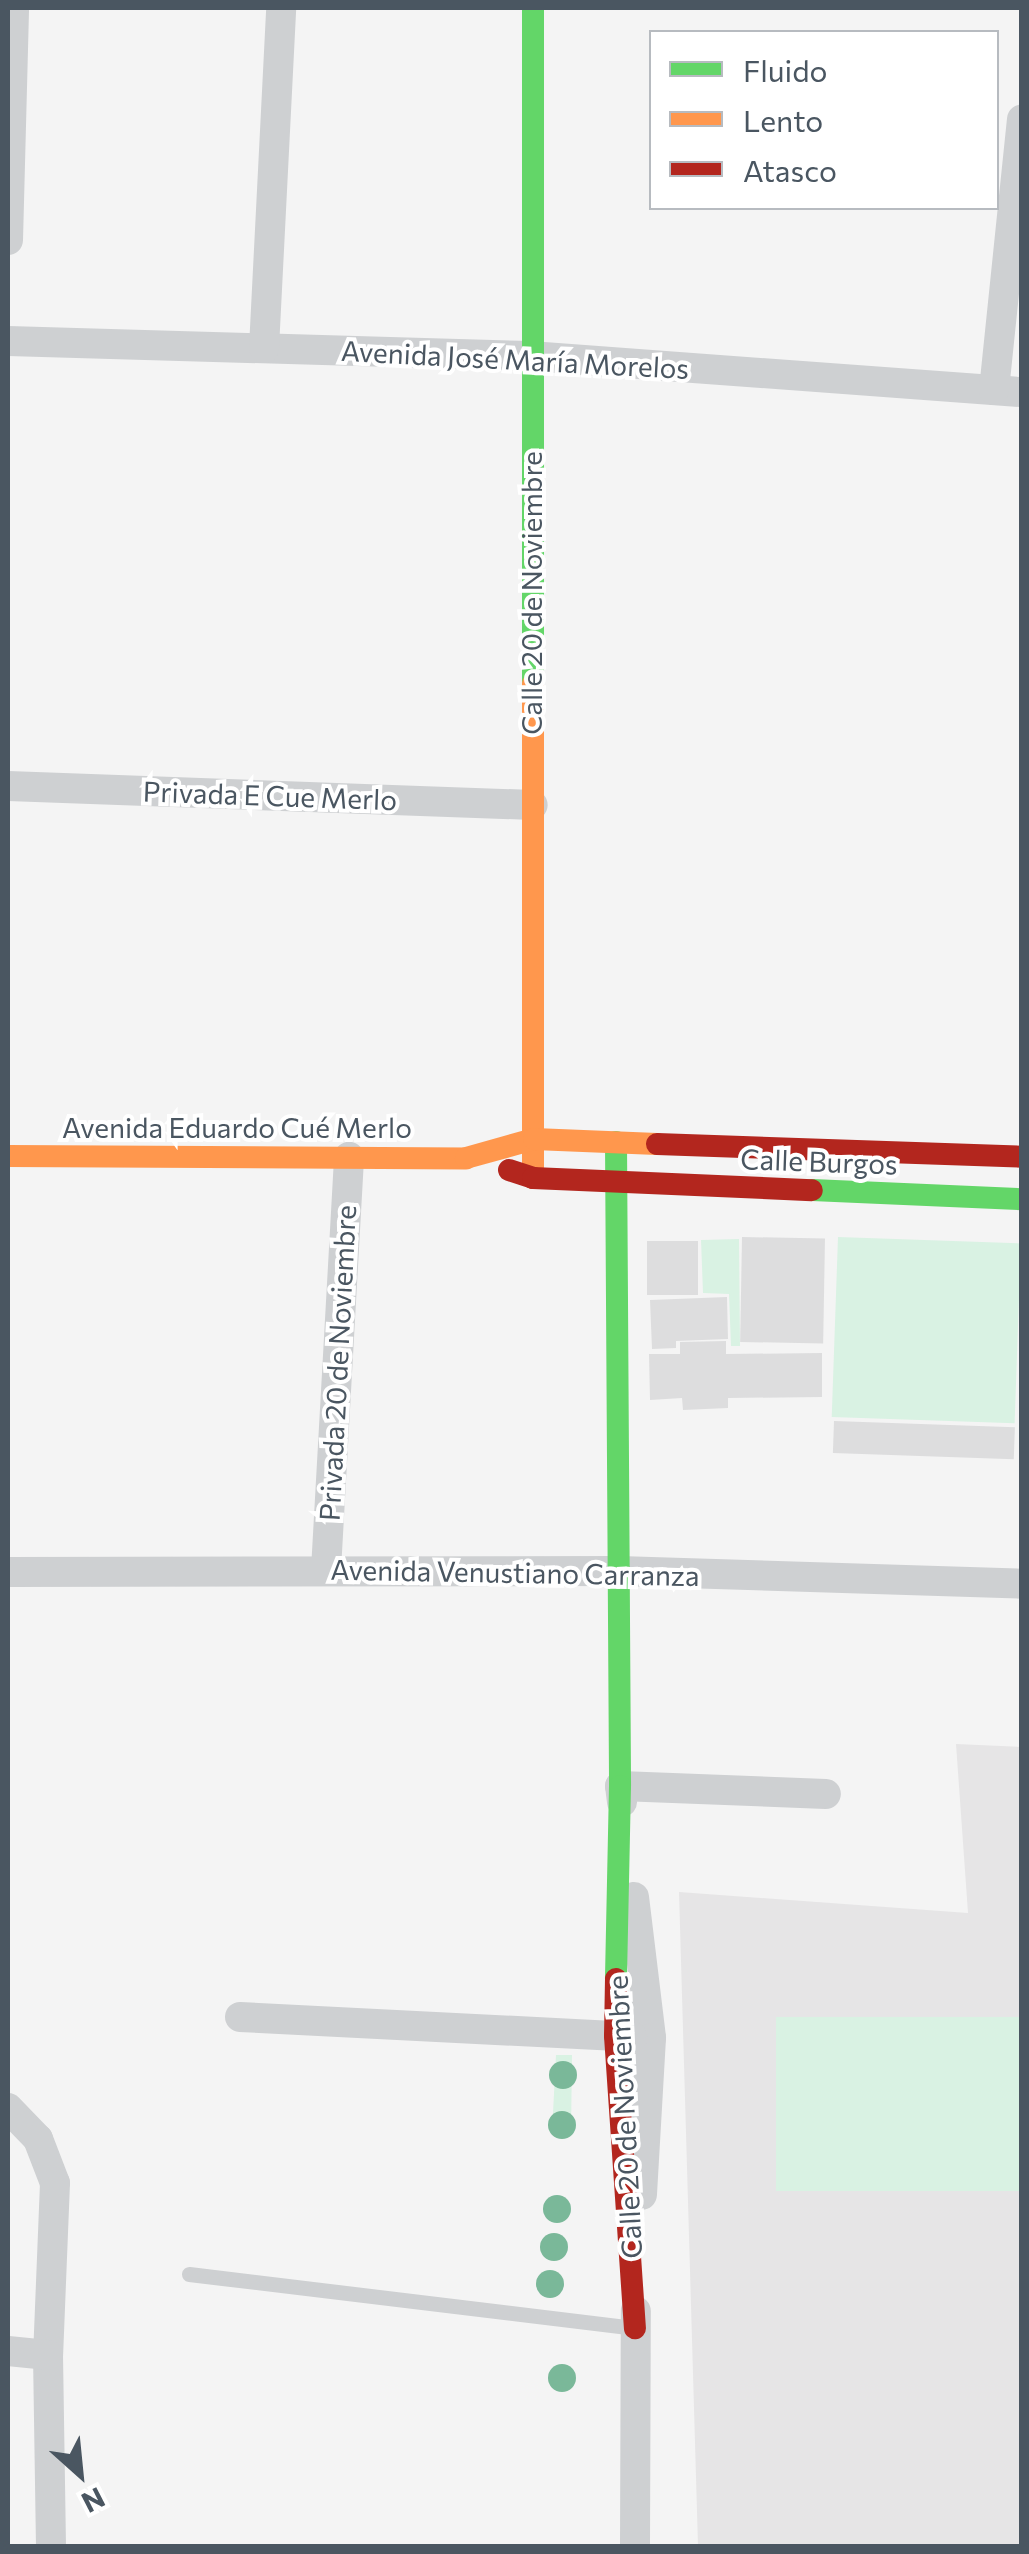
<!DOCTYPE html>
<meta charset="utf-8">
<style>
body{margin:0}
#map{position:relative;width:1029px;height:2554px;overflow:hidden;background:#f4f4f4;font-family:Commissioner,sans-serif}
div>[style]{position:absolute}
[style*='--x']{left:calc(var(--x)*1px);top:calc(var(--y)*1px);width:calc(var(--w)*1px);rotate:calc(var(--a)*1deg)}
.education>*{inset:0;background:#e6e5e6}
.green>*{inset:0;background:#d9f2e3;transform-origin:0 0}
.building>*{inset:0;background:#ddddde;transform-origin:0 0}
.lane>*{height:15px;margin:-7.5px;padding:0 7.5px;transform-origin:7.5px;border-radius:7.5px;background:#ced0d2}
.street>*{height:30px;margin:-15px;padding:0 15px;transform-origin:15px;border-radius:15px;background:#ced0d2}
.fast>*{height:22px;margin:-11px;padding:0 11px;transform-origin:11px;border-radius:11px;background:#63d668}
.slow>*{height:22px;margin:-11px;padding:0 11px;transform-origin:11px;border-radius:11px;background:#ff974d}
.jam>*{height:22px;margin:-11px;padding:0 11px;transform-origin:11px;border-radius:11px;background:#b3261e}
.trees>*{width:28px;height:28px;margin:-14px;border-radius:50%;background:#7ab899}
span{translate:-50% -50%;white-space:nowrap;text-align:center;line-height:1.15;-webkit-text-stroke:8px #fff;paint-order:stroke}
.street-label{font-size:28px;color:#4a5661}
.frame{position:absolute;inset:0;border:10px solid #4a5661;pointer-events:none}
.legend{position:absolute;left:649px;top:30px;width:350px;height:180px;box-sizing:border-box;background:#fff;border:2px solid #b7bbc0;margin:0;padding:12px 18px;list-style:none;font-size:30px;color:#4a5661}
.legend li{display:flex;align-items:center;gap:20px;height:50px}
.legend b{width:50px;border:2px solid #b7bbc0}
.north{position:absolute;left:30px;top:2424px;width:100px;height:100px;-webkit-text-stroke:8px #fff;paint-order:stroke;rotate:153deg;font-size:28px;font-weight:700;line-height:40px;text-align:center;color:#4a5661}
.north::after{content:'';display:block;margin:auto;width:35px;height:45px;background:#4a5661;clip-path:polygon(50% 0,100% 100%,50% 72%,0 100%)}
</style>
<div id="map">
<div class="education">
<div style="clip-path:polygon(956px 1744px,1021px 1747px,1021px 2546px,698px 2546px,679px 1892px,968px 1913px)"></div>
</div>
<div class="green">
<div style="left:838px;top:1237px;width:183px;height:180px;rotate:2deg"></div>
<div style="clip-path:polygon(739px 1239px,740px 1346px,731px 1346px,729px 1294px,703px 1293px,701px 1240px)"></div>
<div style="left:1021px;top:2017px;width:174px;height:245px;rotate:90deg"></div>
<div style="clip-path:polygon(556px 2055px,572px 2055px,571px 2134px,552px 2132px)"></div>
</div>
<div class="building">
<div style="left:742px;top:1237px;width:83px;height:105px;rotate:1deg"></div>
<div style="left:647px;top:1241px;width:51px;height:54px"></div>
<div style="clip-path:polygon(727px 1297px,728px 1339px,676px 1341px,676px 1348px,652px 1349px,650px 1300px)"></div>
<div style="clip-path:polygon(726px 1341px,726px 1354px,822px 1353px,822px 1397px,728px 1398px,728px 1408px,683px 1410px,682px 1398px,650px 1400px,649px 1354px,680px 1354px,680px 1342px)"></div>
<div style="left:834px;top:1421px;width:181px;height:32px;rotate:2deg"></div>
</div>
<div class="lane">
<div style="--x:189;--y:2274;--w:446;--a:6.9"></div>
</div>
<div class="street">
<div style="--x:8;--y:240;--w:232;--a:-88.5"></div>
<div style="--x:8;--y:341;--w:522;--a:1.65"></div>
<div style="--x:530;--y:356;--w:493;--a:4.2"></div>
<div style="--x:264;--y:348;--w:340;--a:-87.1"></div>
<div style="--x:994;--y:390;--w:272;--a:-84.1"></div>
<div style="--x:8;--y:786;--w:525;--a:2.07"></div>
<div style="--x:326;--y:1570;--w:414;--a:-86.8"></div>
<div style="--x:8;--y:1572;--w:611;--a:-0.09"></div>
<div style="--x:619;--y:1571;--w:403;--a:1.8"></div>
<div style="--x:622;--y:1802;--w:16;--a:-97"></div>
<div style="--x:620;--y:1786;--w:206;--a:2.2"></div>
<div style="--x:634;--y:1897;--w:142;--a:83.1"></div>
<div style="--x:651;--y:2038;--w:157;--a:93.3"></div>
<div style="--x:240;--y:2017;--w:393;--a:2.9"></div>
<div style="--x:8;--y:2108;--w:43;--a:45.9"></div>
<div style="--x:38;--y:2139;--w:47;--a:68.9"></div>
<div style="--x:55;--y:2183;--w:172;--a:92.3"></div>
<div style="--x:48;--y:2355;--w:191;--a:89.1"></div>
<div style="--x:8;--y:2351;--w:40;--a:5.7"></div>
<div style="--x:635;--y:2546;--w:235;--a:-89.8"></div>
</div>
<div class="fast">
<div style="--x:533;--y:8;--w:676;--a:90"></div>
<div style="--x:616;--y:1142;--w:644;--a:89.64"></div>
<div style="--x:620;--y:1786;--w:193;--a:91.2"></div>
<div style="--x:812;--y:1190;--w:210;--a:2.5"></div>
</div>
<div class="slow">
<div style="--x:533;--y:684;--w:494;--a:90"></div>
<div style="--x:8;--y:1156;--w:458;--a:0.3"></div>
<div style="--x:466;--y:1158;--w:71;--a:-15.6"></div>
<div style="--x:534;--y:1139;--w:123;--a:2.3"></div>
</div>
<div class="jam">
<div style="--x:657;--y:1144;--w:365;--a:2"></div>
<div style="--x:509;--y:1170;--w:25;--a:18"></div>
<div style="--x:533;--y:1178;--w:279;--a:2.5"></div>
<div style="--x:616;--y:1979;--w:57;--a:91"></div>
<div style="--x:615;--y:2036;--w:293;--a:86.1"></div>
</div>
<div class="trees">
<div style="left:563px;top:2075px"></div>
<div style="left:562px;top:2125px"></div>
<div style="left:557px;top:2209px"></div>
<div style="left:554px;top:2247px"></div>
<div style="left:550px;top:2284px"></div>
<div style="left:562px;top:2378px"></div>
</div>
<div class="street-label">
<span style="left:515px;top:359px;rotate:3deg">Avenida José María Morelos</span>
<span style="left:531px;top:593px;rotate:-90deg">Calle 20 de Noviembre</span>
<span style="left:270px;top:795px;rotate:2deg">Privada E Cue Merlo</span>
<span style="left:237px;top:1127px">Avenida Eduardo Cué Merlo</span>
<span style="left:819px;top:1161px;rotate:2deg">Calle Burgos</span>
<span style="left:337px;top:1363px;rotate:-87deg">Privada 20 de Noviembre</span>
<span style="left:515px;top:1572px;rotate:1deg">Avenida Venustiano Carranza</span>
<span style="left:624px;top:2117px;rotate:-93deg">Calle 20 de Noviembre</span>
</div>
<div class="frame"></div>
<ul class="legend">
<li><b style="height:12px;background:#63d668"></b>Fluido</li>
<li><b style="height:12px;background:#ff974d"></b>Lento</li>
<li><b style="height:12px;background:#b3261e"></b>Atasco</li>
</ul>
<div class="north">N</div>
</div>
